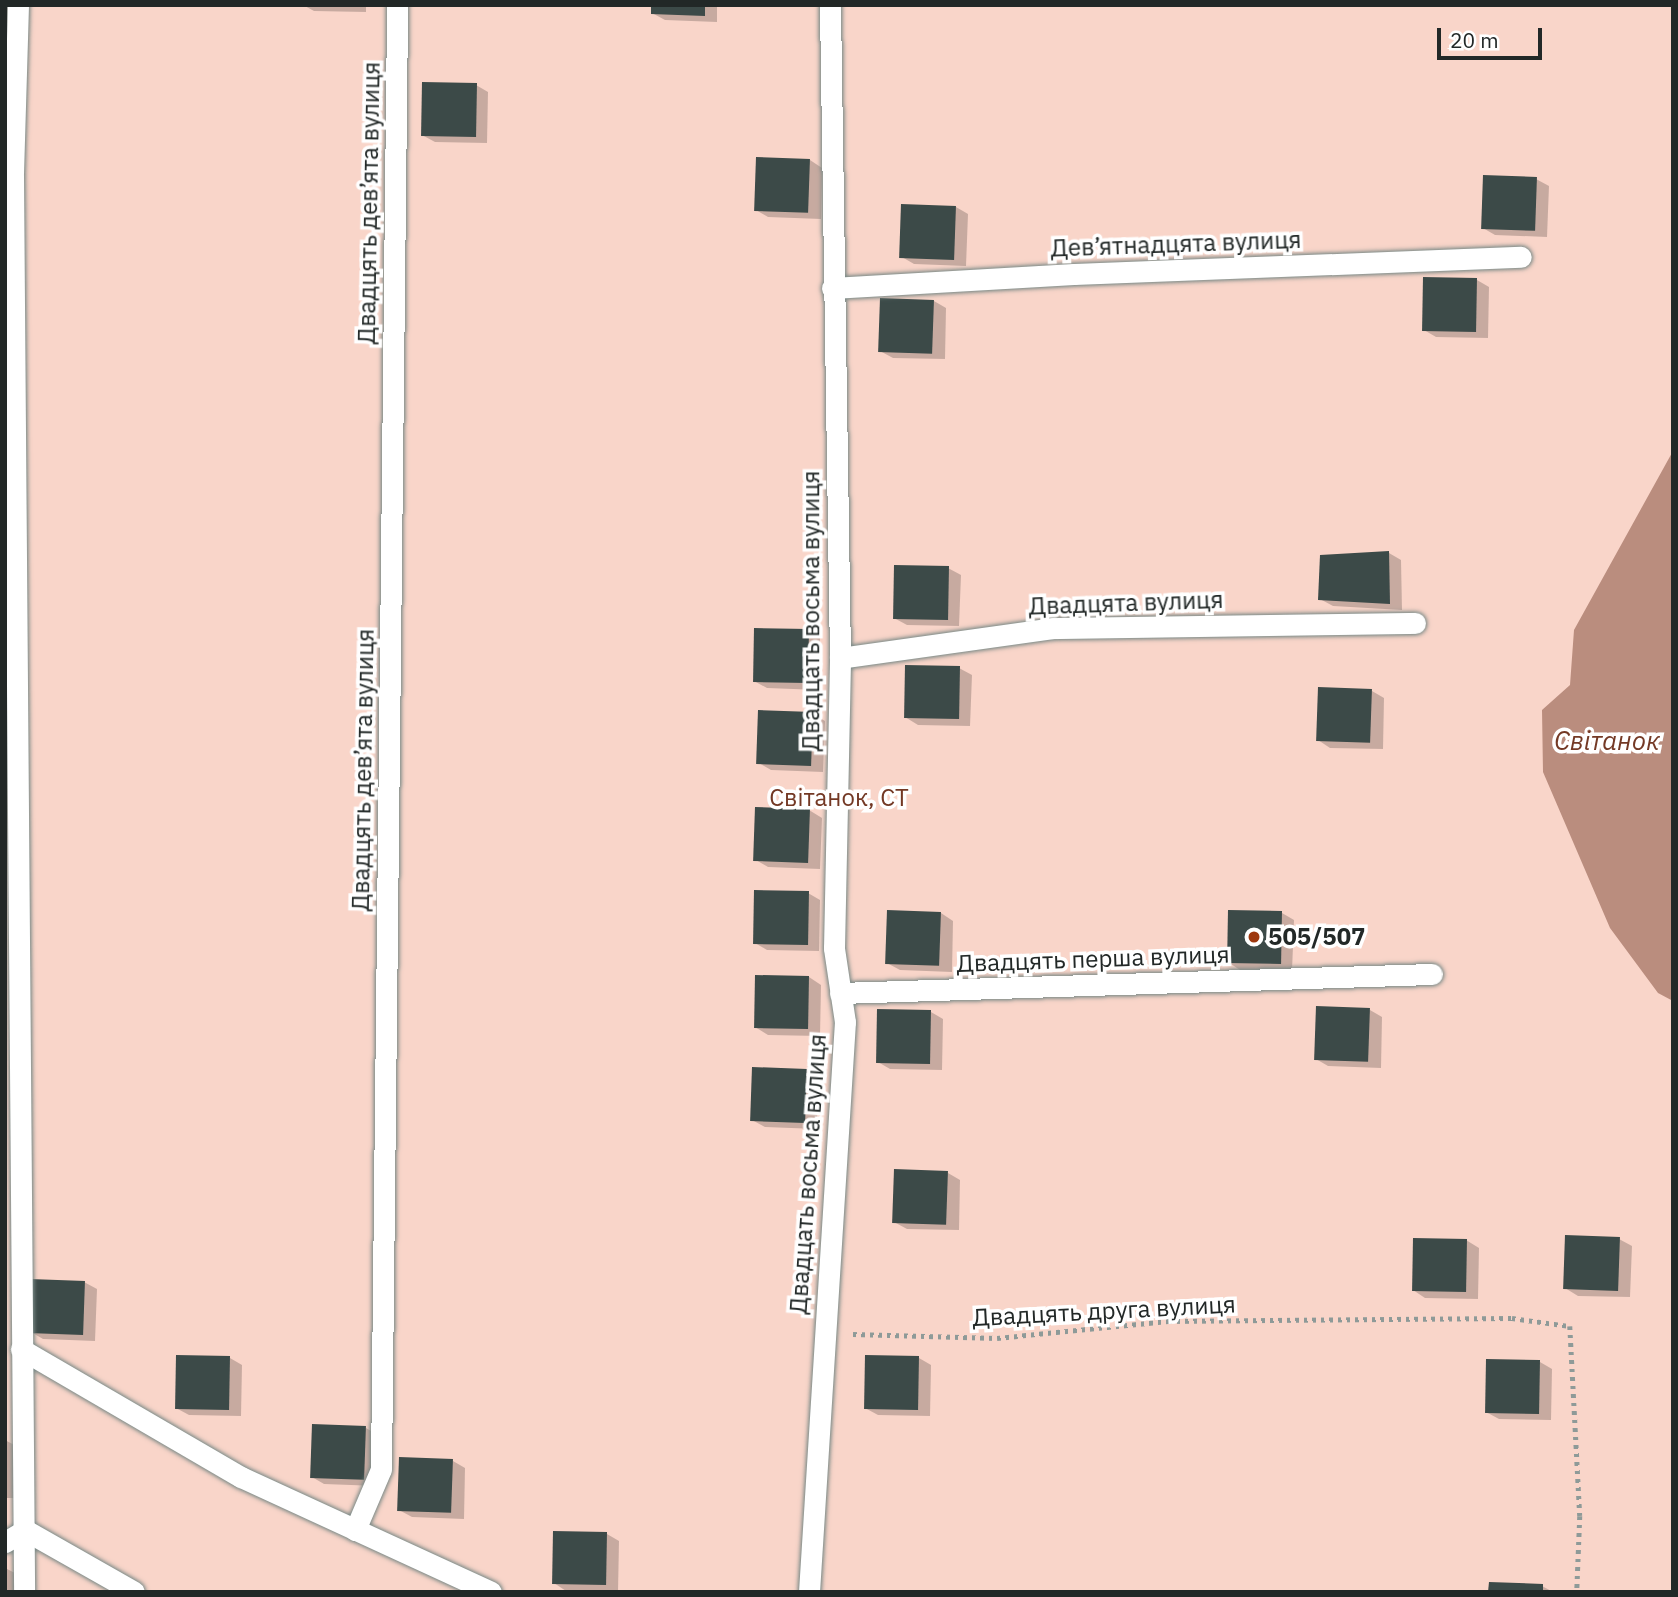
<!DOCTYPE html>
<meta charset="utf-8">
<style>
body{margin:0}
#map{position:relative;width:1678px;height:1597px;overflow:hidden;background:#e2f4f0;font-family:"IBM Plex Sans",sans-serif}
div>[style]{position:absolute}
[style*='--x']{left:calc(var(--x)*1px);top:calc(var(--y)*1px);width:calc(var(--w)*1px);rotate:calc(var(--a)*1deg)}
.green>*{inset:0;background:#f9d5c9;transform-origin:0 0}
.water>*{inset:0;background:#ba8d7e}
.shadow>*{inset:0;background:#0003}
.building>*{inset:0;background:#3c4a48;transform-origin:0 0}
.path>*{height:4.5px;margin-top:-2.25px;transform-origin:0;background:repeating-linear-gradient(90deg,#8e9a98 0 3.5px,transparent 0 8.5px)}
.roads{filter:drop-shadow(0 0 2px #788885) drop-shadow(0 0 2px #788885)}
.lane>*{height:21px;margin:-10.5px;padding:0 10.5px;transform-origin:10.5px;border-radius:10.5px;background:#fff}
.dots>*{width:19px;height:19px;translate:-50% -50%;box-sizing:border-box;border:4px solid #fff;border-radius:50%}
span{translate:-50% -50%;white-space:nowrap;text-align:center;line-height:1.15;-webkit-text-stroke:7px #fff;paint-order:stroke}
.street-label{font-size:24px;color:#222827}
.park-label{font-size:24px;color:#733824}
.poi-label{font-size:24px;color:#222827;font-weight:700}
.left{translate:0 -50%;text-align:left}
.water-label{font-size:26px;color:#743925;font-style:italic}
.frame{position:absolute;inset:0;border:7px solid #222827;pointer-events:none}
.scale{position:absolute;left:1437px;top:28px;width:105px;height:32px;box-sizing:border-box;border:4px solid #222827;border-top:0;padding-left:9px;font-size:21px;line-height:24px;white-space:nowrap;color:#222827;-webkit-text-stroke:5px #fff;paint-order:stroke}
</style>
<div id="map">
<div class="green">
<div style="left:5px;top:5px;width:1668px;height:1587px"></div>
</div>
<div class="water">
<div style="clip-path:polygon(1673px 451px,1673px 1001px,1658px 993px,1610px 928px,1543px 772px,1542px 710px,1570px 685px,1574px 630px)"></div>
</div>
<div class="shadow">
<div style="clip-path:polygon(303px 5px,366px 5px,366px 12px,314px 11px)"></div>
<div style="clip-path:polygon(652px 5px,717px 5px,717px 22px,665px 20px,652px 13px)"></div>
<div style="clip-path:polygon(476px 85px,488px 92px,487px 143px,435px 142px,422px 135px)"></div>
<div style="clip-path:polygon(810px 160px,822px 168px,821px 219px,768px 217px,756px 210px)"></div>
<div style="clip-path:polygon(1536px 179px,1549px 186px,1547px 237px,1495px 235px,1483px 228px)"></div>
<div style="clip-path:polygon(956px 207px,968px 214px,966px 266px,914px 264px,902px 257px)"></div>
<div style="clip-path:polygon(1477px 280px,1489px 287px,1488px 338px,1436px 337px,1424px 330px)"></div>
<div style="clip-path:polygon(934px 301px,946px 308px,945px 359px,893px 358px,880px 351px)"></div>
<div style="clip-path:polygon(1389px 553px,1401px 560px,1402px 610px,1333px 606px,1320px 599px)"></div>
<div style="clip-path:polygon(948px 568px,961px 575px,959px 626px,907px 625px,894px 618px)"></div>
<div style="clip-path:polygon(808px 631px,820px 638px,819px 690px,767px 688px,754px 681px)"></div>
<div style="clip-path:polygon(959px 668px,972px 675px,970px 726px,918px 725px,905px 717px)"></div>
<div style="clip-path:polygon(1372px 691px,1384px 698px,1383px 749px,1330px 748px,1318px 740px)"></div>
<div style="clip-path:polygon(813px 714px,825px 721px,823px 772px,771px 770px,759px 763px)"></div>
<div style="clip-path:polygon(809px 810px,822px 818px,820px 869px,768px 867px,756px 860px)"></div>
<div style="clip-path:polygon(808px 893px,820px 900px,819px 951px,767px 950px,755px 943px)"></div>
<div style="clip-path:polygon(941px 913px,953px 921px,952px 972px,900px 970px,887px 963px)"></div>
<div style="clip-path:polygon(1282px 913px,1294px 920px,1292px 971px,1240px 970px,1228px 962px)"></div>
<div style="clip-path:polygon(809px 977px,821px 985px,820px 1036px,768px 1035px,755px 1027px)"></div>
<div style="clip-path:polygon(1370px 1010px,1382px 1017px,1381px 1068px,1328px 1066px,1316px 1059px)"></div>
<div style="clip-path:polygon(931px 1012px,943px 1019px,942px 1070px,890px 1069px,878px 1062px)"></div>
<div style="clip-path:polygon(806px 1070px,818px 1078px,817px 1129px,765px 1127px,752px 1120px)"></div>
<div style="clip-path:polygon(948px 1173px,960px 1180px,959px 1230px,907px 1229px,894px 1222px)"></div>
<div style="clip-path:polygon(1619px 1239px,1632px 1246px,1630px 1297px,1578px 1296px,1565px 1288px)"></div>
<div style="clip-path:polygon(1466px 1240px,1479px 1248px,1478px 1299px,1425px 1298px,1413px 1290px)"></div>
<div style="clip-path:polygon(84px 1282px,97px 1289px,95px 1341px,43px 1339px,31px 1332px)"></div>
<div style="clip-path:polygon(230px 1358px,242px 1365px,241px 1416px,189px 1415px,176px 1408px)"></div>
<div style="clip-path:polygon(919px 1358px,931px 1365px,930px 1416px,878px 1415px,865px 1408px)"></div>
<div style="clip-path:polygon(1540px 1362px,1552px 1369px,1551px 1420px,1499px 1419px,1486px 1412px)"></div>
<div style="clip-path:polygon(366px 1428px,378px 1435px,377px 1486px,324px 1484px,312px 1477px)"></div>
<div style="clip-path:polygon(5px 1440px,18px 1447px,16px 1498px,5px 1498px)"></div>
<div style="clip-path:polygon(453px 1461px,465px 1468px,464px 1519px,412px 1517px,399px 1510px)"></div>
<div style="clip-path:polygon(607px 1534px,619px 1541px,618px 1592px,566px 1591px,554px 1583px)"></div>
<div style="clip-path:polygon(5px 1568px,17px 1574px,16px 1592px,5px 1592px)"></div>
<div style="clip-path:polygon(1542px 1586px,1553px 1592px,1490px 1592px)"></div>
</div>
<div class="building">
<div style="clip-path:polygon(651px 5px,705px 5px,705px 16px,651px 14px)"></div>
<div style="left:422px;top:82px;width:55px;height:54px;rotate:1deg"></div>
<div style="left:756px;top:157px;width:54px;height:54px;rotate:2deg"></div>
<div style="left:1483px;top:175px;width:54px;height:54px;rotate:2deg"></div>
<div style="left:901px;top:204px;width:55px;height:54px;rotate:2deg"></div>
<div style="left:1423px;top:277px;width:54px;height:54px;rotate:1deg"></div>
<div style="left:880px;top:298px;width:54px;height:54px;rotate:2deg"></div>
<div style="clip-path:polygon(1389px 551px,1390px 604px,1318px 600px,1320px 555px)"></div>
<div style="left:894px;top:565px;width:55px;height:54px;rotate:1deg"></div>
<div style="left:754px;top:628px;width:55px;height:54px;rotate:1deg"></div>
<div style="left:905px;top:665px;width:55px;height:53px;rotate:1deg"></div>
<div style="left:1318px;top:687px;width:54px;height:54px;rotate:2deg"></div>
<div style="left:758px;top:710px;width:55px;height:54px;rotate:2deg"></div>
<div style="left:755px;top:807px;width:55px;height:54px;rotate:2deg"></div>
<div style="left:754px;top:890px;width:55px;height:54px;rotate:1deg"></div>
<div style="left:887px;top:910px;width:54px;height:54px;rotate:2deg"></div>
<div style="left:1228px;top:910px;width:54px;height:53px;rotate:1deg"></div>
<div style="left:755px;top:975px;width:54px;height:53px;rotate:1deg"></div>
<div style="left:1316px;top:1006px;width:54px;height:54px;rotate:2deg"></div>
<div style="left:877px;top:1009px;width:54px;height:54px;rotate:1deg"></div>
<div style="left:752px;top:1067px;width:55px;height:54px;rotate:2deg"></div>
<div style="left:894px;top:1169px;width:54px;height:54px;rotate:2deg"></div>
<div style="left:1565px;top:1235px;width:55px;height:54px;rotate:2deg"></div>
<div style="left:1413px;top:1238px;width:54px;height:53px;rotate:1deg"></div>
<div style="left:30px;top:1279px;width:55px;height:54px;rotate:2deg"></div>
<div style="left:176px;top:1355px;width:54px;height:54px;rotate:1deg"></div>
<div style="left:865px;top:1355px;width:54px;height:54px;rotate:1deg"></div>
<div style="left:1486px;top:1359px;width:54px;height:54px;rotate:1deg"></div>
<div style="left:312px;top:1424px;width:54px;height:54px;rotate:2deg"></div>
<div style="left:399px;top:1457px;width:54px;height:54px;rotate:2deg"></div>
<div style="left:553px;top:1531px;width:54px;height:53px;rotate:1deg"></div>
<div style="clip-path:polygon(1489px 1582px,1543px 1584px,1543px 1592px,1488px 1592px)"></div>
</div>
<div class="path">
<div style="--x:853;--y:1334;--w:144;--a:1.6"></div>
<div style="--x:997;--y:1338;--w:172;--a:-5.7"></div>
<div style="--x:1168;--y:1321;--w:344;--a:-0.5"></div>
<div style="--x:1512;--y:1318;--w:59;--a:7.9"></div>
<div style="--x:1570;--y:1326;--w:190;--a:87"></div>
<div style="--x:1580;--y:1516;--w:76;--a:92.3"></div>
</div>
<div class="roads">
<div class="lane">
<div style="--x:18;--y:5;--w:171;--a:91.7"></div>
<div style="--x:13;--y:176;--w:1416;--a:89.55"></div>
<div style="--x:832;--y:288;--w:242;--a:-3.3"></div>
<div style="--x:1074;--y:274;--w:447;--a:-2.2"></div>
<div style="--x:840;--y:658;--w:215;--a:-8"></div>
<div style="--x:1053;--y:628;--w:362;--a:-0.8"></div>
<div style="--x:840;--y:993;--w:592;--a:-1.84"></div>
<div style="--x:21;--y:1349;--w:255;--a:30.2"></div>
<div style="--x:241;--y:1477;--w:275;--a:24.7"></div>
<div style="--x:25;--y:1530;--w:125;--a:29.6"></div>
<div style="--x:355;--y:1530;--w:66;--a:-66.9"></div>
<div style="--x:381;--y:1469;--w:1464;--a:-89.37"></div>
<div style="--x:5;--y:1542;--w:23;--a:-31"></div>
<div style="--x:809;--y:1592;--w:571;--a:-86.39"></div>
<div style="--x:845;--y:1022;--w:75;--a:-98.5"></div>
<div style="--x:834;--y:948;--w:290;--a:-88.8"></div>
<div style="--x:840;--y:658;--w:653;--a:-90.88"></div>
</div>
</div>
<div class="dots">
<div style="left:1254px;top:937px;background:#9e380e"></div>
</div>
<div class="street-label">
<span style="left:369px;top:203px;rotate:-89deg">Двадцять дев’ята вулиця</span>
<span style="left:1176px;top:244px;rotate:-2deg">Дев’ятнадцята вулиця</span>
<span style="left:1126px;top:603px;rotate:-2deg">Двадцята вулиця</span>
<span style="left:811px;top:611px;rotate:-90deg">Двадцать восьма вулиця</span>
<span style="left:363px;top:770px;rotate:-89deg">Двадцять дев’ята вулиця</span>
<span style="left:1093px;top:959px;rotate:-2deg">Двадцять перша вулиця</span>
<span style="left:808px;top:1174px;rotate:-86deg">Двадцать восьма вулиця</span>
<span style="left:1104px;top:1311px;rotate:-3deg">Двадцять друга вулиця</span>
</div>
<div class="park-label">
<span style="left:839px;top:798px">Світанок, СТ</span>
</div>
<div class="poi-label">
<span class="left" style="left:1268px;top:937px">505/507</span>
</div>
<div class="water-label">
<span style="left:1607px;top:741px">Світанок</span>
</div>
<div class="frame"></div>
<div class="scale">20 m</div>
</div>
